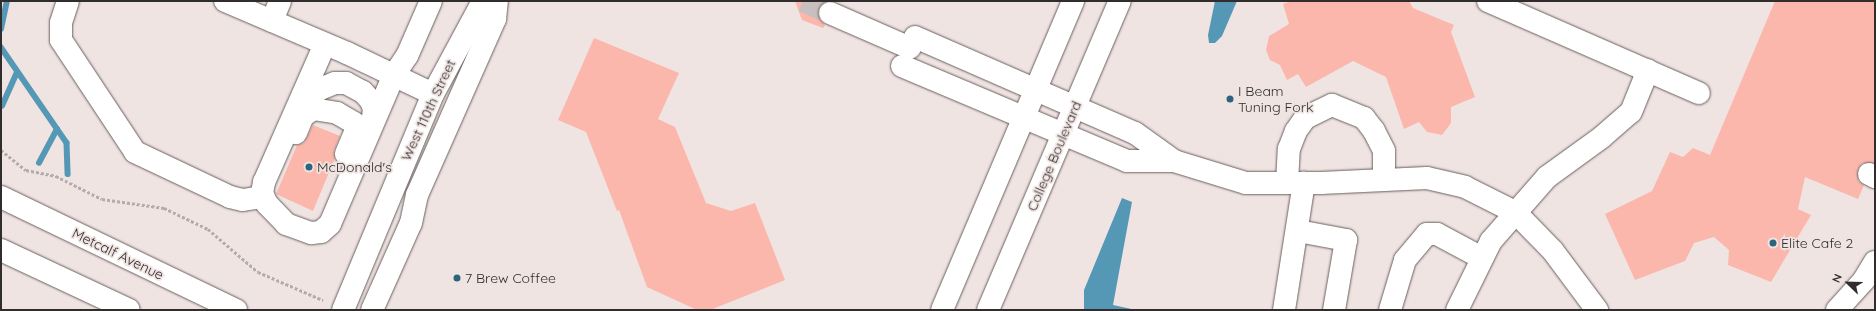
<!DOCTYPE html>
<style>
body{margin:0}
#map{position:relative;width:1876px;height:311px;overflow:hidden;background:#efe4e2;font-family:Quicksand,sans-serif}
div>[style]{position:absolute}
[style*='--x']{left:calc(var(--x)*1px);top:calc(var(--y)*1px);width:calc(var(--w)*1px);rotate:calc(var(--a)*1deg)}
.water>*{inset:0;background:#5598b5}
.stream>*{height:5.5px;margin:-2.75px;padding:0 2.75px;transform-origin:2.75px;border-radius:2.75px;background:#5598b5}
.building>*{inset:0;background:#fbb7ac}
.minor-tunnel>*{height:22px;margin-top:-11px;transform-origin:0;background:repeating-linear-gradient(90deg,#c9bfbe 0 22px,transparent 0 33px)}
.path>*{height:2.5px;margin-top:-1.25px;transform-origin:0;background:repeating-linear-gradient(90deg,#b4acaa 0 3px,transparent 0 5px)}
.roads{filter:drop-shadow(0 0 1px #695f5e) drop-shadow(0 0 1px #695f5e)}
.minor>*{height:22px;margin:-11px;padding:0 11px;transform-origin:11px;border-radius:11px;background:#fff}
.major>*{height:22px;margin:-11px;padding:0 11px;transform-origin:11px;border-radius:11px;background:#fff}
.dots>*{width:11px;height:11px;translate:-50% -50%;box-sizing:border-box;border:2px solid #efe4e2;border-radius:50%}
span{translate:-50% -50%;white-space:nowrap;text-align:center;line-height:1.15;-webkit-text-stroke:3.5px #efe4e2;paint-order:stroke}
.poi-label{font-size:14px;color:#312d2d}
.left{translate:0 -50%;text-align:left}
.street-label{font-size:14px;color:#312d2d}
.frame{position:absolute;inset:0;border:2px solid #312d2d;pointer-events:none}
.north{position:absolute;left:1828px;top:263px;width:40px;height:40px;-webkit-text-stroke:3px #efe4e2;paint-order:stroke;rotate:293deg;font-size:11px;font-weight:700;line-height:16px;text-align:center;color:#312d2d}
.north::after{content:'';display:block;margin:auto;width:14px;height:18px;background:#312d2d;clip-path:polygon(50% 0,100% 100%,50% 72%,0 100%)}
</style>
<div id="map">
<div class="water">
<div style="clip-path:polygon(1215px 1px,1237px 1px,1222px 36px,1215px 43px,1209px 43px,1208px 35px)"></div>
<div style="clip-path:polygon(1122px 198px,1132px 202px,1113px 305px,1136px 310px,1084px 310px,1084px 290px)"></div>
</div>
<div class="stream">
<div style="--x:1;--y:29;--w:29;--a:-78"></div>
<div style="--x:1;--y:47;--w:116;--a:55.5"></div>
<div style="--x:67;--y:143;--w:31;--a:88"></div>
<div style="--x:2;--y:106;--w:36;--a:-66"></div>
<div style="--x:39;--y:163;--w:38;--a:-62"></div>
</div>
<div class="building">
<div style="clip-path:polygon(795px 1px,827px 1px,819px 8px,818px 14px,825px 25px,823px 28px,802px 20px)"></div>
<div style="clip-path:polygon(1291px 1px,1409px 1px,1413px 8px,1454px 25px,1451px 32px,1475px 97px,1451px 107px,1451px 123px,1442px 135px,1427px 132px,1419px 122px,1404px 129px,1386px 77px,1353px 61px,1306px 87px,1298px 74px,1287px 80px,1280px 65px,1270px 60px,1266px 50px,1269px 36px,1289px 24px,1283px 4px)"></div>
<div style="clip-path:polygon(1775px 1px,1875px 1px,1875px 159px,1874px 163px,1862px 163px,1858px 169px,1858px 181px,1864px 185px,1858px 199px,1805px 177px,1798px 209px,1811px 215px,1771px 282px,1728px 265px,1729px 250px,1714px 237px,1694px 243px,1685px 261px,1635px 280px,1605px 214px,1652px 191px,1670px 152px,1683px 157px,1693px 148px,1710px 155px)"></div>
<div style="clip-path:polygon(594px 38px,679px 73px,658px 119px,675px 127px,706px 203px,731px 211px,755px 203px,785px 280px,710px 310px,697px 310px,647px 287px,619px 210px,617px 211px,586px 132px,558px 120px)"></div>
<div style="clip-path:polygon(313px 125px,340px 136px,334px 150px,335px 158px,313px 211px,276px 194px,297px 145px,304px 143px)"></div>
</div>
<div class="minor-tunnel">
<div style="--x:803;--y:1;--w:30;--a:24"></div>
</div>
<div class="path">
<div style="--x:1;--y:150;--w:32;--a:39"></div>
<div style="--x:26;--y:170;--w:31;--a:11"></div>
<div style="--x:56;--y:176;--w:51;--a:26.6"></div>
<div style="--x:102;--y:199;--w:63;--a:8.3"></div>
<div style="--x:164;--y:208;--w:49;--a:25.5"></div>
<div style="--x:208;--y:229;--w:66;--a:40.7"></div>
<div style="--x:258;--y:272;--w:71;--a:23.3"></div>
</div>
<div class="roads">
<div class="minor">
<div style="--x:68;--y:1;--w:23;--a:108"></div>
<div style="--x:61;--y:23;--w:17;--a:90"></div>
<div style="--x:61;--y:40;--w:134;--a:56.5"></div>
<div style="--x:135;--y:152;--w:105;--a:25.3"></div>
<div style="--x:230;--y:197;--w:13;--a:13"></div>
<div style="--x:243;--y:200;--w:20;--a:-9"></div>
<div style="--x:225;--y:1;--w:133;--a:23.1"></div>
<div style="--x:347;--y:53;--w:95;--a:25.5"></div>
<div style="--x:1488;--y:1;--w:230;--a:23.6"></div>
<div style="--x:830;--y:13;--w:87;--a:23.6"></div>
<div style="--x:272;--y:21;--w:22;--a:-68"></div>
<div style="--x:915;--y:37;--w:240;--a:23.6"></div>
<div style="--x:1135;--y:133;--w:48;--a:35.7"></div>
<div style="--x:325;--y:44;--w:151;--a:113.8"></div>
<div style="--x:264;--y:182;--w:11;--a:100"></div>
<div style="--x:262;--y:193;--w:12;--a:66"></div>
<div style="--x:267;--y:204;--w:28;--a:46"></div>
<div style="--x:286;--y:224;--w:27;--a:20"></div>
<div style="--x:311;--y:233;--w:10;--a:-6"></div>
<div style="--x:321;--y:232;--w:12;--a:-42"></div>
<div style="--x:330;--y:224;--w:162;--a:-66.8"></div>
<div style="--x:394;--y:75;--w:23;--a:-56"></div>
<div style="--x:407;--y:56;--w:60;--a:-66.4"></div>
<div style="--x:902;--y:66;--w:244;--a:22.9"></div>
<div style="--x:1127;--y:161;--w:47;--a:0"></div>
<div style="--x:1174;--y:161;--w:75;--a:17"></div>
<div style="--x:1246;--y:183;--w:75;--a:0"></div>
<div style="--x:1321;--y:183;--w:106;--a:-2.7"></div>
<div style="--x:1427;--y:178;--w:39;--a:13"></div>
<div style="--x:1465;--y:187;--w:56;--a:26.6"></div>
<div style="--x:1515;--y:212;--w:54;--a:45.7"></div>
<div style="--x:1553;--y:251;--w:74;--a:53.3"></div>
<div style="--x:299;--y:106;--w:27;--a:-39"></div>
<div style="--x:320;--y:89;--w:16;--a:-22"></div>
<div style="--x:335;--y:83;--w:11;--a:0"></div>
<div style="--x:346;--y:83;--w:19;--a:28"></div>
<div style="--x:363;--y:92;--w:12;--a:48"></div>
<div style="--x:371;--y:101;--w:9;--a:69"></div>
<div style="--x:374;--y:109;--w:16;--a:97"></div>
<div style="--x:296;--y:133;--w:18;--a:-68"></div>
<div style="--x:303;--y:116;--w:12;--a:-35"></div>
<div style="--x:313;--y:109;--w:24;--a:9"></div>
<div style="--x:337;--y:113;--w:20;--a:30"></div>
<div style="--x:354;--y:123;--w:7;--a:74"></div>
<div style="--x:356;--y:130;--w:26;--a:113"></div>
<div style="--x:1869;--y:174;--w:7;--a:27"></div>
<div style="--x:1287;--y:183;--w:34;--a:-87"></div>
<div style="--x:1289;--y:149;--w:19;--a:-69"></div>
<div style="--x:1296;--y:131;--w:16;--a:-55"></div>
<div style="--x:1305;--y:118;--w:30;--a:-26"></div>
<div style="--x:1332;--y:105;--w:35;--a:22"></div>
<div style="--x:1364;--y:118;--w:16;--a:52"></div>
<div style="--x:1374;--y:131;--w:22;--a:63"></div>
<div style="--x:1384;--y:151;--w:29;--a:90"></div>
<div style="--x:1298;--y:231;--w:49;--a:10.6"></div>
<div style="--x:1346;--y:240;--w:71;--a:99.7"></div>
<div style="--x:343;--y:310;--w:234;--a:-67.4"></div>
<div style="--x:433;--y:94;--w:106;--a:-61.7"></div>
<div style="--x:372;--y:310;--w:95;--a:-65.9"></div>
<div style="--x:411;--y:223;--w:29;--a:-78"></div>
<div style="--x:417;--y:195;--w:193;--a:-66.1"></div>
<div style="--x:495;--y:19;--w:18;--a:-84"></div>
<div style="--x:1284;--y:310;--w:129;--a:-81.1"></div>
<div style="--x:1390;--y:310;--w:52;--a:-73.3"></div>
<div style="--x:1405;--y:260;--w:34;--a:-50"></div>
<div style="--x:1427;--y:234;--w:10;--a:0"></div>
<div style="--x:1437;--y:234;--w:51;--a:28.1"></div>
<div style="--x:1457;--y:310;--w:77;--a:-63.8"></div>
<div style="--x:1491;--y:241;--w:85;--a:-48.8"></div>
<div style="--x:1547;--y:177;--w:68;--a:-36"></div>
<div style="--x:1602;--y:137;--w:38;--a:-41"></div>
<div style="--x:1631;--y:112;--w:45;--a:-68"></div>
<div style="--x:1837;--y:310;--w:40;--a:-48"></div>
<div style="--x:1864;--y:280;--w:21;--a:-59"></div>
</div>
<div class="major">
<div style="--x:1;--y:197;--w:261;--a:25.7"></div>
<div style="--x:1;--y:250;--w:141;--a:25.1"></div>
<div style="--x:942;--y:310;--w:336;--a:-67"></div>
<div style="--x:988;--y:310;--w:336;--a:-66.9"></div>
</div>
</div>
<div class="dots">
<div style="left:1230px;top:99px;background:#2a647d"></div>
<div style="left:309px;top:167px;background:#2a647d"></div>
<div style="left:1773px;top:243px;background:#2a647d"></div>
<div style="left:457px;top:278px;background:#2a647d"></div>
</div>
<div class="poi-label">
<span class="left" style="left:1238px;top:99px">I Beam<br>Tuning Fork</span>
<span class="left" style="left:317px;top:167px">McDonald's</span>
<span class="left" style="left:1781px;top:243px">Elite Cafe 2</span>
<span class="left" style="left:465px;top:278px">7 Brew Coffee</span>
</div>
<div class="street-label">
<span style="left:428px;top:110px;rotate:-65deg">West 110th Street</span>
<span style="left:1054px;top:156px;rotate:-67deg">College Boulevard</span>
<span style="left:118px;top:254px;rotate:26deg">Metcalf Avenue</span>
</div>
<div class="frame"></div>
<div class="north">N</div>
</div>
